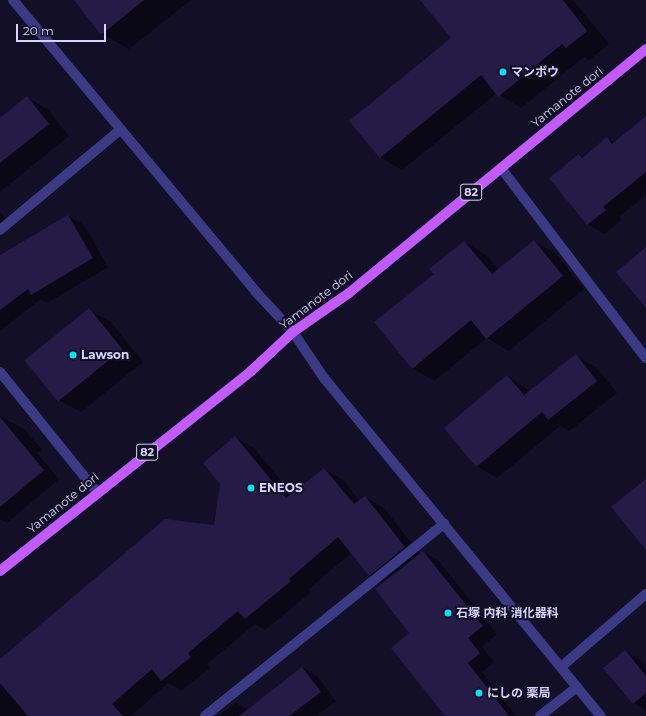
<!DOCTYPE html>
<meta charset="utf-8">
<style>
body{margin:0}
#map{position:relative;width:646px;height:716px;overflow:hidden;background:#130f26;font-family:Montserrat,"Noto Sans JP",sans-serif}
div>[style]{position:absolute}
[style*='--x']{left:calc(var(--x)*1px);top:calc(var(--y)*1px);width:calc(var(--w)*1px);rotate:calc(var(--a)*1deg)}
.shadow>*{inset:0;background:#0007}
.building>*{inset:0;background:#241b47;transform-origin:0 0}
.minor>*{height:10px;margin:-5px;padding:0 5px;transform-origin:5px;border-radius:5px;background:#3d3a85}
.primary>*{height:10px;margin:-5px;padding:0 5px;transform-origin:5px;border-radius:5px;background:#c25bff}
.dots>*{width:11px;height:11px;translate:-50% -50%;box-sizing:border-box;border:2px solid #130f26;border-radius:50%}
span{translate:-50% -50%;white-space:nowrap;text-align:center;line-height:1.15;-webkit-text-stroke:4px #130f26;paint-order:stroke}
.shield-label span{padding:1px 3px;background:#130f26;border:1px solid;border-radius:3px;-webkit-text-stroke-width:0}
.shield-label{font-size:11px;color:#d9d4ff;font-weight:700}
.poi-label{font-size:12px;color:#d9d4ff;font-weight:700}
.left{translate:0 -50%;text-align:left}
.street-label{font-size:12px;color:#d9d4ff}
.scale{position:absolute;left:16px;top:24px;width:90px;height:18px;box-sizing:border-box;border:2px solid #d9d4ff;border-top:0;padding-left:5px;font-size:12px;line-height:14px;white-space:nowrap;color:#d9d4ff;-webkit-text-stroke:3px #130f26;paint-order:stroke}
</style>
<div id="map">
<div class="shadow">
<div style="clip-path:polygon(75px 0,191px 0,129px 49px,102px 34px)"></div>
<div style="clip-path:polygon(427px 0,573px 0,609px 44px,589px 60px,584px 57px,521px 108px,497px 93px,402px 170px,380px 157px,452px 38px)"></div>
<div style="clip-path:polygon(27px 97px,48px 110px,69px 136px,0 192px,0 119px)"></div>
<div style="clip-path:polygon(646px 117px,646px 195px,619px 217px,622px 220px,604px 234px,587px 224px,579px 155px,583px 157px,607px 138px,615px 143px)"></div>
<div style="clip-path:polygon(0 211px,7px 220px,0 225px)"></div>
<div style="clip-path:polygon(68px 216px,84px 225px,108px 267px,47px 303px,41px 299px,0 331px,0 257px)"></div>
<div style="clip-path:polygon(534px 241px,556px 254px,584px 289px,509px 351px,487px 338px,434px 381px,412px 368px,435px 274px,464px 242px,486px 255px,499px 270px)"></div>
<div style="clip-path:polygon(89px 310px,111px 322px,143px 362px,81px 412px,59px 400px)"></div>
<div style="clip-path:polygon(576px 356px,596px 367px,617px 393px,569px 431px,560px 426px,497px 478px,477px 466px,508px 376px,531px 392px)"></div>
<div style="clip-path:polygon(0 416px,24px 429px,42px 450px,37px 453px,59px 479px,7px 523px,0 519px)"></div>
<div style="clip-path:polygon(235px 437px,254px 448px,292px 494px,324px 469px,343px 480px,360px 501px,365px 497px,384px 508px,420px 554px,423px 552px,438px 560px,497px 634px,482px 647px,494px 662px,482px 672px,516px 716px,442px 716px,444px 714px,410px 633px,383px 584px,369px 576px,351px 553px,308px 590px,310px 593px,265px 630px,255px 624px,207px 664px,210px 668px,181px 691px,168px 683px,131px 716px,0 716px,0 660px,215px 526px)"></div>
<div style="clip-path:polygon(625px 651px,640px 660px,646px 667px,646px 711px,634px 703px)"></div>
<div style="clip-path:polygon(303px 668px,318px 677px,336px 701px,316px 716px,218px 716px,236px 703px,247px 709px)"></div>
</div>
<div class="building">
<div style="clip-path:polygon(74px 0,144px 0,101px 35px)"></div>
<div style="clip-path:polygon(420px 0,563px 0,587px 31px,566px 48px,562px 44px,498px 97px,481px 75px,380px 158px,349px 121px,451px 38px)"></div>
<div style="clip-path:polygon(27px 96px,49px 124px,0 163px,0 118px)"></div>
<div style="clip-path:polygon(646px 116px,646px 172px,603px 207px,606px 210px,587px 225px,549px 178px,579px 154px,582px 158px,607px 137px,612px 144px)"></div>
<div style="clip-path:polygon(68px 215px,93px 258px,31px 295px,28px 289px,0 310px,0 255px)"></div>
<div style="clip-path:polygon(534px 240px,563px 276px,486px 339px,471px 320px,412px 369px,374px 322px,434px 274px,429px 269px,464px 241px,492px 274px)"></div>
<div style="clip-path:polygon(646px 247px,646px 308px,616px 272px)"></div>
<div style="left:89px;top:308px;width:53px;height:83px;rotate:51deg"></div>
<div style="clip-path:polygon(576px 354px,597px 381px,548px 420px,542px 412px,476px 467px,444px 428px,507px 375px,524px 395px)"></div>
<div style="clip-path:polygon(0 417px,44px 470px,0 507px)"></div>
<div style="clip-path:polygon(235px 436px,286px 498px,324px 468px,354px 504px,365px 496px,405px 547px,369px 576px,338px 537px,289px 579px,291px 581px,245px 619px,238px 611px,188px 653px,191px 657px,161px 681px,152px 669px,112px 704px,123px 716px,28px 716px,0 683px,0 659px,165px 519px,214px 525px,220px 484px,203px 463px)"></div>
<div style="clip-path:polygon(646px 479px,646px 550px,611px 507px)"></div>
<div style="clip-path:polygon(423px 551px,483px 626px,468px 638px,480px 653px,468px 663px,509px 716px,445px 716px,391px 648px,409px 633px,375px 589px)"></div>
<div style="clip-path:polygon(625px 650px,646px 676px,646px 693px,633px 704px,603px 668px)"></div>
<div style="clip-path:polygon(302px 667px,321px 692px,289px 716px,239px 716px)"></div>
</div>
<div class="minor">
<div style="--x:13;--y:0;--w:380;--a:50.2"></div>
<div style="--x:256;--y:292;--w:54;--a:47.2"></div>
<div style="--x:293;--y:332;--w:55;--a:56"></div>
<div style="--x:324;--y:378;--w:437;--a:50.7"></div>
<div style="--x:501;--y:168;--w:239;--a:52.7"></div>
<div style="--x:0;--y:230;--w:156;--a:-39.8"></div>
<div style="--x:0;--y:372;--w:154;--a:51.1"></div>
<div style="--x:561;--y:667;--w:112;--a:-40.7"></div>
<div style="--x:205;--y:716;--w:307;--a:-38.8"></div>
<div style="--x:540;--y:716;--w:47;--a:-38.1"></div>
</div>
<div class="primary">
<div style="--x:0;--y:571;--w:321;--a:-38.5"></div>
<div style="--x:251;--y:371;--w:57;--a:-42.9"></div>
<div style="--x:293;--y:332;--w:68;--a:-34.9"></div>
<div style="--x:349;--y:293;--w:384;--a:-39.4"></div>
</div>
<div class="dots">
<div style="left:503px;top:72px;background:#00e5ff"></div>
<div style="left:73px;top:355px;background:#00e5ff"></div>
<div style="left:251px;top:488px;background:#00e5ff"></div>
<div style="left:448px;top:613px;background:#00e5ff"></div>
<div style="left:479px;top:693px;background:#00e5ff"></div>
</div>
<div class="shield-label">
<span style="left:471px;top:192px">82</span>
<span style="left:147px;top:452px">82</span>
</div>
<div class="poi-label">
<span class="left" style="left:511px;top:72px">マンボウ</span>
<span class="left" style="left:81px;top:355px">Lawson</span>
<span class="left" style="left:259px;top:488px">ENEOS</span>
<span class="left" style="left:456px;top:613px">石塚 内科 消化器科</span>
<span class="left" style="left:487px;top:693px">にしの 薬局</span>
</div>
<div class="street-label">
<span style="left:567px;top:97px;rotate:-39deg">Yamanote dori</span>
<span style="left:316px;top:300px;rotate:-37deg">Yamanote dori</span>
<span style="left:63px;top:503px;rotate:-39deg">Yamanote dori</span>
</div>
<div class="scale">20 m</div>
</div>
